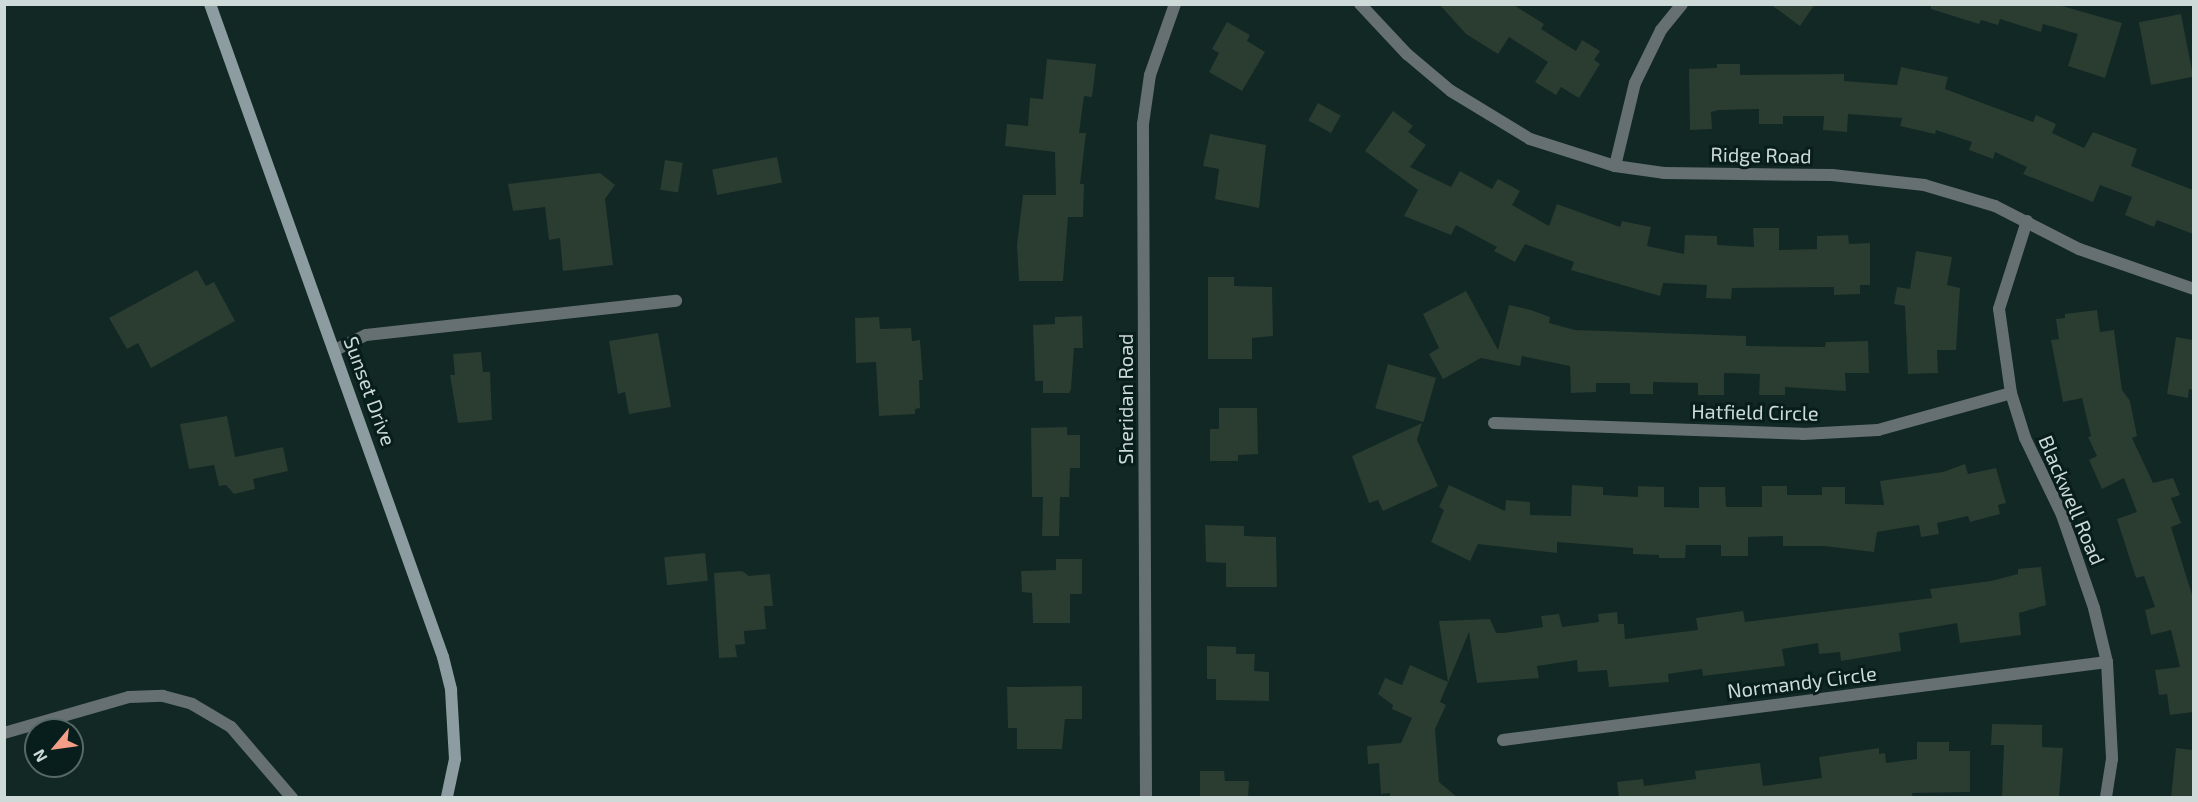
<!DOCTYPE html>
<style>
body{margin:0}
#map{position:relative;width:2198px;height:802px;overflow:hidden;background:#112825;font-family:"Exo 2",sans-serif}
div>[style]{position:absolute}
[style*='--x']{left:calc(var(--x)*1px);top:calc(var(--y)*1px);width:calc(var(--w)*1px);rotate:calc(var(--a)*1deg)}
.building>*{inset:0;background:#2b3c31;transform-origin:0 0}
.minor>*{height:12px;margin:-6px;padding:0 6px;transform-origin:6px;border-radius:6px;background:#667073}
.tertiary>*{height:12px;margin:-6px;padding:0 6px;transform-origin:6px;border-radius:6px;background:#667073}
.secondary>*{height:12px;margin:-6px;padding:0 6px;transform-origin:6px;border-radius:6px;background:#8c9ca1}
span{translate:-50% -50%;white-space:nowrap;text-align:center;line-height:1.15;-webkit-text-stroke:6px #081e1c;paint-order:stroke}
.street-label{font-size:20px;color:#cddad8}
.frame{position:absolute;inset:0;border:6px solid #cddad8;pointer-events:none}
.north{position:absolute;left:24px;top:718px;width:60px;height:60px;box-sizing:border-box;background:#081e1c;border:2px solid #576967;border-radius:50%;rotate:241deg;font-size:16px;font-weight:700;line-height:24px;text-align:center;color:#cddad8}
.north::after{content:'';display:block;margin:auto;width:21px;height:27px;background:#f49e88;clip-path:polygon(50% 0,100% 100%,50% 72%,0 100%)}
</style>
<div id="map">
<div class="building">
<div style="clip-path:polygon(1439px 4px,1512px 4px,1544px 24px,1541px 29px,1576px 51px,1582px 40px,1600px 51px,1594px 60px,1600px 64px,1579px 98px,1561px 87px,1556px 95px,1535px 82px,1548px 62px,1509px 37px,1498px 54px,1466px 34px)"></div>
<div style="clip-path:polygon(1770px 4px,1815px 4px,1800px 26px)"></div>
<div style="clip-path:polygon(1931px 4px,2055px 4px,2122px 23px,2105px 78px,2068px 66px,2078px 34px,2043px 24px,2041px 32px,2000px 19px,1998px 25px,1981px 20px,1979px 24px,1931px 9px)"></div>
<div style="left:2181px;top:14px;width:64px;height:43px;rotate:79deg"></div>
<div style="clip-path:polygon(1227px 22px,1250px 35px,1247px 41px,1265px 52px,1242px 91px,1209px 72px,1219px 53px,1212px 49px)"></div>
<div style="clip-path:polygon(1047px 59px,1096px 64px,1092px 97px,1084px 96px,1079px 133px,1086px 133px,1080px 184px,1084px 184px,1083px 217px,1068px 217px,1063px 281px,1019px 281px,1017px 245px,1023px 195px,1056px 195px,1055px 152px,1005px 146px,1007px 124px,1028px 126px,1030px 98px,1043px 99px)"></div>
<div style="clip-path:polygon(1717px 64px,1740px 64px,1740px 75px,1844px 74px,1844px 81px,1897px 85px,1901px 67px,1948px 77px,1945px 89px,2033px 122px,2036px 115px,2056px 124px,2052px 133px,2084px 148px,2093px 132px,2137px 149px,2131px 166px,2193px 190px,2193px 234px,2157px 220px,2154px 227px,2125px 215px,2132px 197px,2100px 185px,2093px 202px,2023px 174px,2027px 167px,1995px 152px,1993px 159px,1969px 150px,1972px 142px,1936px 130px,1935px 134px,1900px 126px,1902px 118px,1848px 114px,1847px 132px,1823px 130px,1824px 116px,1783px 116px,1783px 124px,1759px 124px,1759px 109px,1719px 110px,1711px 112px,1712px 129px,1690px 130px,1689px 69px,1717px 68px)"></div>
<div style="left:1318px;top:103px;width:26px;height:20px;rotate:29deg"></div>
<div style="clip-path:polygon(1393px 111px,1413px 126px,1408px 132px,1426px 145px,1410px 167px,1451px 187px,1460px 171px,1492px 189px,1498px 179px,1520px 191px,1512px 205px,1549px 226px,1557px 204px,1620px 227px,1622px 221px,1651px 227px,1647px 246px,1684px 254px,1685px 235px,1717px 236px,1717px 245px,1754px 247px,1753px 228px,1779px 228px,1779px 250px,1817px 249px,1817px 236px,1848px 235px,1849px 244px,1870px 243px,1870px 285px,1860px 285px,1860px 294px,1834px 295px,1834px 287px,1732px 288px,1731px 299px,1706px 298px,1707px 285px,1663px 283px,1660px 296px,1571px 270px,1574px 262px,1525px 244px,1515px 262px,1494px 251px,1497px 247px,1456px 225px,1451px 235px,1404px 216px,1418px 190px,1365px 151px)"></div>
<div style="clip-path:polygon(1210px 134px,1266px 145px,1259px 208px,1215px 199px,1219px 169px,1203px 166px)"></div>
<div style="left:777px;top:157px;width:26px;height:66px;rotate:79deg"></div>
<div style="left:665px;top:160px;width:18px;height:30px;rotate:9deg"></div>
<div style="clip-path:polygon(600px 173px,615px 185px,605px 199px,613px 265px,563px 271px,560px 238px,549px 240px,545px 207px,513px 211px,508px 184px)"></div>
<div style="clip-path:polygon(1916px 251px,1952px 257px,1947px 285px,1960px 288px,1956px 350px,1937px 350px,1938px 373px,1908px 374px,1905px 306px,1894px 304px,1897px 287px,1910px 289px)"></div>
<div style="clip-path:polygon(197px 270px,206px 286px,214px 282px,235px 321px,151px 368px,138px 343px,127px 349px,109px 318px)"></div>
<div style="clip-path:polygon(1208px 277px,1234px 277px,1234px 286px,1272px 287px,1273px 336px,1252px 338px,1252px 359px,1208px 359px)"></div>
<div style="clip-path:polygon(1466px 291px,1498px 350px,1509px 305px,1531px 310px,1550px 317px,1549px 323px,1575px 330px,1746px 336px,1746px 346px,1825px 347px,1826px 342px,1868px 341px,1869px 373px,1845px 373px,1846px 391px,1785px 387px,1785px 395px,1759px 395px,1760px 374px,1724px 373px,1724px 395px,1698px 395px,1698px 383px,1653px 382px,1653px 394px,1630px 394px,1630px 383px,1596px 383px,1596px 392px,1571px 393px,1570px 366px,1522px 356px,1520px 366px,1481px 358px,1443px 379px,1429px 354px,1439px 348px,1423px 314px)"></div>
<div style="clip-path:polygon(2097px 310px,2100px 332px,2114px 330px,2122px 390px,2130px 401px,2137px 436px,2132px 438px,2153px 483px,2173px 478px,2180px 495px,2171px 498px,2181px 523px,2171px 527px,2193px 598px,2193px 712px,2170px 715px,2167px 694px,2159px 695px,2155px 670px,2180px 667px,2171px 630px,2151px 635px,2145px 610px,2155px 607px,2144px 576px,2136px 578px,2117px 519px,2137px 512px,2124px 478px,2102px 489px,2089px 460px,2097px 456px,2088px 437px,2091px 436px,2082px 398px,2063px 402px,2051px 340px,2059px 339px,2056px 319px,2065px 318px,2065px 314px)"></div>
<div style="clip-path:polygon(1082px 316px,1083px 348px,1074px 348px,1071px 389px,1069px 393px,1043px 393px,1043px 381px,1035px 381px,1033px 325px,1055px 324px,1055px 317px)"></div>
<div style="clip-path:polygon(879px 317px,880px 329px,911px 328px,912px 341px,920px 340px,923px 380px,919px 380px,920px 408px,915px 409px,915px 414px,879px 416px,876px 362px,856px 363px,855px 318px)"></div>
<div style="clip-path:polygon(658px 333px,671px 407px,629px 414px,625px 392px,618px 394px,609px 341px)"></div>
<div style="clip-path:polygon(2176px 337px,2193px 340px,2193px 390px,2189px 389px,2188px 398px,2167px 394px)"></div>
<div style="clip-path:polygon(481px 352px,483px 372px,490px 372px,492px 420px,458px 423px,450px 375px,455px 375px,453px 354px)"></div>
<div style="left:1388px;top:364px;width:50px;height:46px;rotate:16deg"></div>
<div style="clip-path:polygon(1219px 408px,1257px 408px,1258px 454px,1238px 455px,1238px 461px,1210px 461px,1210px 429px,1219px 429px)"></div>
<div style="clip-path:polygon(227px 416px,235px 457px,283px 447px,288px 471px,253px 479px,255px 489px,234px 494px,226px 485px,219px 486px,214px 465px,189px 469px,180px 424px)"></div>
<div style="clip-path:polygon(1422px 423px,1417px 440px,1438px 486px,1383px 511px,1378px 500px,1369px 503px,1352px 456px)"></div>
<div style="clip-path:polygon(1067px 427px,1067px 435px,1080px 435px,1080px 468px,1070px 468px,1069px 497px,1060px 497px,1059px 536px,1042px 536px,1043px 497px,1032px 497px,1031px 428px)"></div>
<div style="clip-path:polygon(1965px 464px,1968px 474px,1996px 468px,2006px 503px,1998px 505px,2000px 514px,1970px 522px,1968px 516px,1937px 523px,1939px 534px,1921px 537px,1919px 525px,1877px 532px,1874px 552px,1824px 546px,1783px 546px,1783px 536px,1748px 537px,1748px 556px,1721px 556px,1721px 545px,1686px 545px,1685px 558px,1659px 558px,1659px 555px,1633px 554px,1633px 548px,1557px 542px,1557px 553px,1478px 544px,1470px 561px,1431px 542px,1444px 510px,1439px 507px,1449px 485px,1505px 511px,1506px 500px,1530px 502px,1530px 515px,1571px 516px,1572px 485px,1603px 487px,1603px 495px,1638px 497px,1638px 486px,1664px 487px,1664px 507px,1699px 508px,1699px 487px,1725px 487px,1726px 507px,1762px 507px,1762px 486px,1787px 486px,1787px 495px,1822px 495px,1822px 487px,1845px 487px,1845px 504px,1884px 505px,1880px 481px,1943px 472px)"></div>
<div style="clip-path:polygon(1205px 525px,1244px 526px,1244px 536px,1276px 537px,1277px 587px,1226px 587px,1226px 563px,1206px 562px)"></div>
<div style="left:705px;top:553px;width:28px;height:41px;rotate:84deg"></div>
<div style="clip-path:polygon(1056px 559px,1082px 559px,1082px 594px,1070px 594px,1070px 623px,1033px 623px,1032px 593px,1022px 592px,1021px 571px,1056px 570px)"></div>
<div style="clip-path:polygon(2041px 567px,2046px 605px,2019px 613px,2021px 635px,1960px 643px,1957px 623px,1899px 633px,1901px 651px,1841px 661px,1840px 652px,1819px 654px,1818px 643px,1782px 649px,1785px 666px,1703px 676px,1702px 669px,1668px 674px,1669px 682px,1609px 687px,1607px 670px,1578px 672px,1577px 660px,1537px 666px,1539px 678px,1477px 683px,1469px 632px,1440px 702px,1446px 705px,1435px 729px,1439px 782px,1458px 798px,1390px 798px,1390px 793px,1381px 794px,1379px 763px,1368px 764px,1367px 746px,1401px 743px,1412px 718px,1392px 709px,1393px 705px,1378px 694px,1385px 678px,1402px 685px,1410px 665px,1448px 682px,1439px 621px,1490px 619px,1496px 633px,1504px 633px,1543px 627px,1541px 616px,1559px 614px,1562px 627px,1599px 622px,1598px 614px,1617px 612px,1618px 624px,1624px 624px,1625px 639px,1698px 630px,1696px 618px,1743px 611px,1745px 622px,1932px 598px,1930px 589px,1991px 581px,2018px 574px,2018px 569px)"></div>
<div style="clip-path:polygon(742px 571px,749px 576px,770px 574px,773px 606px,764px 606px,766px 629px,744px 631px,745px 644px,735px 645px,737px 657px,719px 658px,714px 573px)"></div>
<div style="clip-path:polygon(1207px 646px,1236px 647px,1236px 654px,1255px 654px,1254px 671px,1269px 672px,1269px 701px,1216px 700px,1216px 679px,1207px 679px)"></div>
<div style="clip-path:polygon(1082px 686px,1082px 719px,1065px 719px,1062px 749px,1017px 749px,1017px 728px,1008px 728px,1007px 687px)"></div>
<div style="clip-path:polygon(1992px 724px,2042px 725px,2042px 747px,2063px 748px,2059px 798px,2002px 798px,2004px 745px,1991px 745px)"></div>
<div style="clip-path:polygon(1917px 742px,1949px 742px,1949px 751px,1970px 751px,1970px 792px,1912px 793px,1913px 798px,1619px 798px,1617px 782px,1643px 779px,1644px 786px,1696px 779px,1695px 771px,1726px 767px,1760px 763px,1763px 786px,1822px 778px,1819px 757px,1879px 748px,1879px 754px,1885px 753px,1886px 763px,1917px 759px)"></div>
<div style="clip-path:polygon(2176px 748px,2193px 750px,2193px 798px,2171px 798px)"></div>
<div style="clip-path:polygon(1200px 771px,1224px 771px,1225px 781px,1249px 781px,1248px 798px,1200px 798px)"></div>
</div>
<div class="minor">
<div style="--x:1360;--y:4;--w:69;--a:46.8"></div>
<div style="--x:1407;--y:54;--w:57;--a:40.1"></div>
<div style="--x:1451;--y:91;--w:92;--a:31.3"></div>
<div style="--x:1530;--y:139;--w:89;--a:17.6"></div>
<div style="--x:1615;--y:166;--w:49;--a:8.1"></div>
<div style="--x:1664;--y:173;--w:168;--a:0.7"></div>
<div style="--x:1832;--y:175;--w:93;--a:6.2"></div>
<div style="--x:1924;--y:185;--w:74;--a:16.5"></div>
<div style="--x:1995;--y:206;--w:94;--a:27.1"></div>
<div style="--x:2079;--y:249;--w:122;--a:19.2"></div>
<div style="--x:1615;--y:166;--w:85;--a:-76.5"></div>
<div style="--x:1635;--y:83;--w:59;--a:-63.9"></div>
<div style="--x:1661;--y:30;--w:33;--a:-51"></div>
<div style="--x:2027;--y:221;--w:92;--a:107.7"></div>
<div style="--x:1999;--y:309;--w:85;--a:81.9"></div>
<div style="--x:2011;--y:393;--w:47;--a:72.7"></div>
<div style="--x:2025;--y:438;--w:85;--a:64.3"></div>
<div style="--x:2062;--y:515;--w:98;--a:71"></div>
<div style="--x:2094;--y:608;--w:56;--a:76.5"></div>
<div style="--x:2107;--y:662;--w:97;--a:87"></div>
<div style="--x:2112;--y:759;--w:39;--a:99"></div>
<div style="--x:335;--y:350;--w:34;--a:-26"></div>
<div style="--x:366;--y:335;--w:312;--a:-6.3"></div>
<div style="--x:1494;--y:423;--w:309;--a:2"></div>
<div style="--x:1803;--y:434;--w:75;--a:-3.1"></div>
<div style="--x:1878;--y:430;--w:138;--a:-15.5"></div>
<div style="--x:1503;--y:740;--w:609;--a:-7.36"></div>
<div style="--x:1146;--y:798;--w:674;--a:-90.26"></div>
<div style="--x:1143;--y:124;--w:49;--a:-81.9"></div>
<div style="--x:1150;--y:75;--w:75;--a:-70.6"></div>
</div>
<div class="tertiary">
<div style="--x:4;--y:733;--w:130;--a:-16.1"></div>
<div style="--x:129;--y:697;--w:34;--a:-2"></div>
<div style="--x:163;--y:696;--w:30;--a:15"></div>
<div style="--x:192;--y:704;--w:45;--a:30.5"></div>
<div style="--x:231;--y:727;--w:94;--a:49.3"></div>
</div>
<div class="secondary">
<div style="--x:210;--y:4;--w:693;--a:70.36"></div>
<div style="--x:443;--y:657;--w:34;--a:76"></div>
<div style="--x:451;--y:690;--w:69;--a:86.7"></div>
<div style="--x:455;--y:759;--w:40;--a:102"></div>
</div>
<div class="street-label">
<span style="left:1761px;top:155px;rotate:1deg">Ridge Road</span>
<span style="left:370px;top:391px;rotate:70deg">Sunset Drive</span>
<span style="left:1125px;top:399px;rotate:-90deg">Sheridan Road</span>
<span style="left:1755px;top:412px;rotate:1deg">Hatfield Circle</span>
<span style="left:2072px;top:500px;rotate:67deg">Blackwell Road</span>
<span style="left:1802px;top:682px;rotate:-7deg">Normandy Circle</span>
</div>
<div class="frame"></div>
<div class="north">N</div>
</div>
